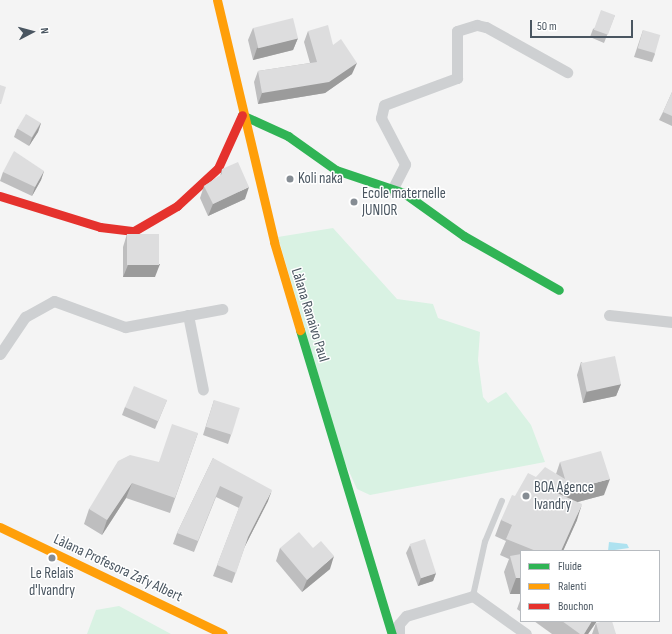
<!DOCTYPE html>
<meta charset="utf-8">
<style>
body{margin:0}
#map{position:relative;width:672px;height:634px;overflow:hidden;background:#f4f4f4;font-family:"Sofia Sans Condensed",sans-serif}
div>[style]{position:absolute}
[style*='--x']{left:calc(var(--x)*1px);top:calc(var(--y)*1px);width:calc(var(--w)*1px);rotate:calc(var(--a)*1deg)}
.green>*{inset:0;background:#d9f2e3}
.water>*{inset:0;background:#aee2f0}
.lane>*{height:5.5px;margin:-2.75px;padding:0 2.75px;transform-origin:2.75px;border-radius:2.75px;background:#ced0d2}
.street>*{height:11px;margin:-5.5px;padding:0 5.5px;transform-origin:5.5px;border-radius:5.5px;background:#ced0d2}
.fast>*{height:9px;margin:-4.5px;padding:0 4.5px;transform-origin:4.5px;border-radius:4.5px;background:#30b455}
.slow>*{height:9px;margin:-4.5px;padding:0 4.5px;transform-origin:4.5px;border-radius:4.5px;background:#ff9f0a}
.jam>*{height:9px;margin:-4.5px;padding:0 4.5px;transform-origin:4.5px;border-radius:4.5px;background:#e5322d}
.wall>*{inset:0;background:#bebebf}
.shaded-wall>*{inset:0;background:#9b9b9b}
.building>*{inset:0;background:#ddddde;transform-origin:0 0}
.dots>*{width:11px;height:11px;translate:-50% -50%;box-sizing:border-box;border:2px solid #fff;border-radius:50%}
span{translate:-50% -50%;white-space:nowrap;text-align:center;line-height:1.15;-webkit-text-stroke:3px #fff;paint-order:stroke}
.poi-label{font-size:15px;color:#4a5661}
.left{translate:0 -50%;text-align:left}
.street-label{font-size:15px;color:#4a5661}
.legend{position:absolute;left:520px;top:550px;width:140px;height:72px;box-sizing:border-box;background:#fff;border:1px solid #b7bbc0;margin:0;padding:5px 7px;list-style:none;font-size:12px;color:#4a5661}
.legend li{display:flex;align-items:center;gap:8px;height:20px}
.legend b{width:20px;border:1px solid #b7bbc0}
.north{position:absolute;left:12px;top:12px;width:40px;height:40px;-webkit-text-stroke:3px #fff;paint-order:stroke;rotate:84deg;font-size:11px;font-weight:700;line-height:16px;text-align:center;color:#4a5661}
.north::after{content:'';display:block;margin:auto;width:14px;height:18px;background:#4a5661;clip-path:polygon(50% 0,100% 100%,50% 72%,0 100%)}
.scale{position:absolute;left:530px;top:20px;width:103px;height:18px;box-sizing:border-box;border:2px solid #4a5661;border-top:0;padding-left:5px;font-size:12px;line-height:14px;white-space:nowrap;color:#4a5661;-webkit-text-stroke:3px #fff;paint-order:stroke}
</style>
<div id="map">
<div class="green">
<div style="clip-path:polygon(333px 228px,397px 299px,433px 304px,438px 318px,480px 332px,478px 360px,483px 397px,488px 403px,506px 392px,531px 425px,545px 462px,370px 495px,357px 489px,342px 456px,278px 237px)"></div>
<div style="clip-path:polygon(119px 606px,171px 634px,87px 634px,96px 610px)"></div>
</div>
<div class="water">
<div style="clip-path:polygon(609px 542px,627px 544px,629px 548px,608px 551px)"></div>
</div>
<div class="lane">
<div style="--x:473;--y:596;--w:55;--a:-77.5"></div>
<div style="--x:485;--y:542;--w:44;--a:-67.5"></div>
</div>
<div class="street">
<div style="--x:392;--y:190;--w:29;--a:-63"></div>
<div style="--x:405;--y:164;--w:52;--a:-117.6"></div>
<div style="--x:381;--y:118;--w:13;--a:-77"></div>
<div style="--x:384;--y:105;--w:78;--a:-20.3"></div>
<div style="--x:457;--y:78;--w:47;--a:-90"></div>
<div style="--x:457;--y:31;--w:21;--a:-17"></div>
<div style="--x:477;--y:25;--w:9;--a:13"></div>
<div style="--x:486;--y:27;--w:93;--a:29.1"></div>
<div style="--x:188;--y:315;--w:76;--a:78.7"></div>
<div style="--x:609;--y:315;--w:63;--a:6.3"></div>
<div style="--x:0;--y:354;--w:45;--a:-56"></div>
<div style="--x:25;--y:317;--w:33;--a:-29"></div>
<div style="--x:54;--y:301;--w:76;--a:20.1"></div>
<div style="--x:125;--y:327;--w:99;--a:-10.5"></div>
<div style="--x:399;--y:634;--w:10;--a:-90"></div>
<div style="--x:399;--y:624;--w:11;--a:-49"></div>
<div style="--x:406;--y:616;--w:70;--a:-16.6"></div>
<div style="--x:473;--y:596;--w:65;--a:35.6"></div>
</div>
<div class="fast">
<div style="--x:242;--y:115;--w:51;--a:24.5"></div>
<div style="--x:288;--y:136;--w:59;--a:35.3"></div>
<div style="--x:336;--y:170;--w:72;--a:18.7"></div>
<div style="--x:404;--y:193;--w:74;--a:35.6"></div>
<div style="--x:464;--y:236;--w:109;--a:29.6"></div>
<div style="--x:300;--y:330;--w:318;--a:73.2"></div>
</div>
<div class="slow">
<div style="--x:217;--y:0;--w:249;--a:76.7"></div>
<div style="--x:274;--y:242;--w:92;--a:73.5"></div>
<div style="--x:0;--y:527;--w:247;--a:25.6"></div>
</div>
<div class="jam">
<div style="--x:0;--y:196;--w:105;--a:17.2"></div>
<div style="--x:100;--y:227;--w:34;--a:7"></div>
<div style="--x:134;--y:231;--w:50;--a:-30.2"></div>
<div style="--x:177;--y:206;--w:56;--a:-42.8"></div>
<div style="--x:218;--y:168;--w:58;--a:-65.6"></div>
</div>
<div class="wall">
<div style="clip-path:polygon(615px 15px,604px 43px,590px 37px,593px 29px)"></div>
<div style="clip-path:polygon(253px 28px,298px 38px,293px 50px,253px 60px,248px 40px)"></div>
<div style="clip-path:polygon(643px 30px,655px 54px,652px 62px,634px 57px)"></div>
<div style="clip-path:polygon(308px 31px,333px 45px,352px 74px,325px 93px,258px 104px,254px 82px,258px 71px,310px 63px,304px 42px)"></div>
<div style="clip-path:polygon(672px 92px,672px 126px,659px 120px,663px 112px)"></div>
<div style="clip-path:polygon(41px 123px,38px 132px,29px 146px,14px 137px,17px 129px)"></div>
<div style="clip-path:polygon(222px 169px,245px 199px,208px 216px,200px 198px,204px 186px,220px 176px)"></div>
<div style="clip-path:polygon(44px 171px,41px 180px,32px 196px,0 181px,3px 172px)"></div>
<div style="clip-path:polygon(127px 234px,155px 277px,123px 277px,123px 247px)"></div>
<div style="clip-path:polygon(581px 362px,621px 384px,616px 396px,583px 403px,577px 375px)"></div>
<div style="clip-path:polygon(167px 400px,155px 429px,122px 415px,125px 407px)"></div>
<div style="clip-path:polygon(214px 400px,231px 435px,228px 444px,203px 435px)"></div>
<div style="clip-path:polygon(198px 433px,170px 513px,126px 498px,102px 535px,84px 524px,89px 509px,159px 462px)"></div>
<div style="clip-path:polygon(213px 458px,268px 501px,245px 546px,232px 583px,213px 576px,239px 508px,216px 497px,194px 552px,173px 544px,177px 533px)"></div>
<div style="clip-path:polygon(560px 462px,604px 495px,578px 502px,577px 520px,563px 551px,521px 551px,521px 594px,510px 594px,504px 572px,509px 559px,500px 555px,506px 541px,495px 536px,501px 520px,536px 477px,556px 474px)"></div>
<div style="clip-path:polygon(410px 545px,436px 573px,433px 581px,418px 586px,406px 553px)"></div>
<div style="clip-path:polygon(280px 548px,313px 548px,330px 569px,302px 592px,276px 561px)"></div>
<div style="clip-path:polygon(521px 598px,521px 612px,517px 609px)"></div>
<div style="clip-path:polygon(534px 621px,597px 621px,588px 634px,552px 634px)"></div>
<div style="clip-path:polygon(596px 623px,616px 634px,592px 634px)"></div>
</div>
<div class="shaded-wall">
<div style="clip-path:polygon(298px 38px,293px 50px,253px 60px,257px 48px)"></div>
<div style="clip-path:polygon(357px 63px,352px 74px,325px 93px,258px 104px,262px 93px)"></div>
<div style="clip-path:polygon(41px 123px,38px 132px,29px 146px,32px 138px)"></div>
<div style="clip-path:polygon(44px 171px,41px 180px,32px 196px,35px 187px)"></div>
<div style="clip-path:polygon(249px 187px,245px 199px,208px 216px,213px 204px)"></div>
<div style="clip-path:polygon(160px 264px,155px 277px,123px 277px,128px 265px)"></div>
<div style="clip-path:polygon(621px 384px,616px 396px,583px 403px,587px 390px)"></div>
<div style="clip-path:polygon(610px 479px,604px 495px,551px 509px,557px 493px)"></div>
<div style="clip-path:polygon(132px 483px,126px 498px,102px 535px,107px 520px)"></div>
<div style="clip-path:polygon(272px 490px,268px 501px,244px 548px,248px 537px)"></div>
<div style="clip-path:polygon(582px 504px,577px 520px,563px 551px,561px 551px)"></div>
<div style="clip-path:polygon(334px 556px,330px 569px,302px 592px,307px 580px)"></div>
<div style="clip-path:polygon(436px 573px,433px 581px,418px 586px,421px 578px)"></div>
<div style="clip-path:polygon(516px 578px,521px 578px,521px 594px,510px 594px)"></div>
<div style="clip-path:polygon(592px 621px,597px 621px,588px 634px,584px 634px)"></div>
</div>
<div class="building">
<div style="left:601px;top:10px;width:15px;height:21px;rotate:20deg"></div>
<div style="left:293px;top:18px;width:21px;height:41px;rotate:76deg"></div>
<div style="clip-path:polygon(328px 25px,333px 45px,341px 39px,357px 63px,329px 82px,262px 93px,258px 71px,317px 62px,308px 31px)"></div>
<div style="left:643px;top:30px;width:18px;height:19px;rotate:16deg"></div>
<div style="clip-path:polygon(0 85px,6px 87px,1px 104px,0 104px)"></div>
<div style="clip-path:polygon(672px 92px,672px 116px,663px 112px)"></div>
<div style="left:26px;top:114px;width:17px;height:17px;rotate:31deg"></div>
<div style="clip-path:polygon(14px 151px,44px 171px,35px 187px,3px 172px)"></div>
<div style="clip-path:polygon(238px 162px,249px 187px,213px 204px,204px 186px,222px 174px,222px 169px)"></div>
<div style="left:127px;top:234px;width:32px;height:31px"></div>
<div style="left:615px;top:356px;width:29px;height:35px;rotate:78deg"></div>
<div style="left:134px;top:386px;width:36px;height:23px;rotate:23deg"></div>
<div style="left:214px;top:400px;width:27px;height:28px;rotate:17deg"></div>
<div style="clip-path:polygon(172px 424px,198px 433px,175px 498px,132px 483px,107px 520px,89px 509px,118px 461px,130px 455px,159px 462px)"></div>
<div style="clip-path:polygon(601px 451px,610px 479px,557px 493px,582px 504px,561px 551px,536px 551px,506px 539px,512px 525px,501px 520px,512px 495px,515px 496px,528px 473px,536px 477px,545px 467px,565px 479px,560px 462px)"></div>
<div style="clip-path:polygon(213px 458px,272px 490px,248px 537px,236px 573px,217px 565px,243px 497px,220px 486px,198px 541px,177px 533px)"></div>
<div style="clip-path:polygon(299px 532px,313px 548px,321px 541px,334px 556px,307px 580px,280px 548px)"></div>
<div style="left:425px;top:539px;width:36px;height:16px;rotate:72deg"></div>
<div style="clip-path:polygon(521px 554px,521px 578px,516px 578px,510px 556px)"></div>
<div style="clip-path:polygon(562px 621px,592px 621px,584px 634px,580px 634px)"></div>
<div style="clip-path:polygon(605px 621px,612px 621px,616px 634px,599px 634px,596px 623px)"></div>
</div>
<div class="dots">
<div style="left:290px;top:179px;background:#868d94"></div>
<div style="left:354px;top:202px;background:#868d94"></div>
<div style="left:526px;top:496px;background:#868d94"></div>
<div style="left:52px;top:558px;background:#868d94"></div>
</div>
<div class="poi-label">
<span class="left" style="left:298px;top:179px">Koli naka</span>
<span class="left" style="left:362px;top:202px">Ecole maternelle<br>JUNIOR</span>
<span class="left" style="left:534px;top:496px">BOA Agence<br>Ivandry</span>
<span style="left:52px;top:582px">Le Relais<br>d'Ivandry</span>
</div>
<div class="street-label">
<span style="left:310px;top:315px;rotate:73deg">Làlana Ranaivo Paul</span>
<span style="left:118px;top:568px;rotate:25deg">Làlana Profesora Zafy Albert</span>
</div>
<ul class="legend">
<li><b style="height:5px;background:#30b455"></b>Fluide</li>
<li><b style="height:5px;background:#ff9f0a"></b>Ralenti</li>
<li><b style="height:5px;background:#e5322d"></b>Bouchon</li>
</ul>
<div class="north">N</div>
<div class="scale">50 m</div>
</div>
